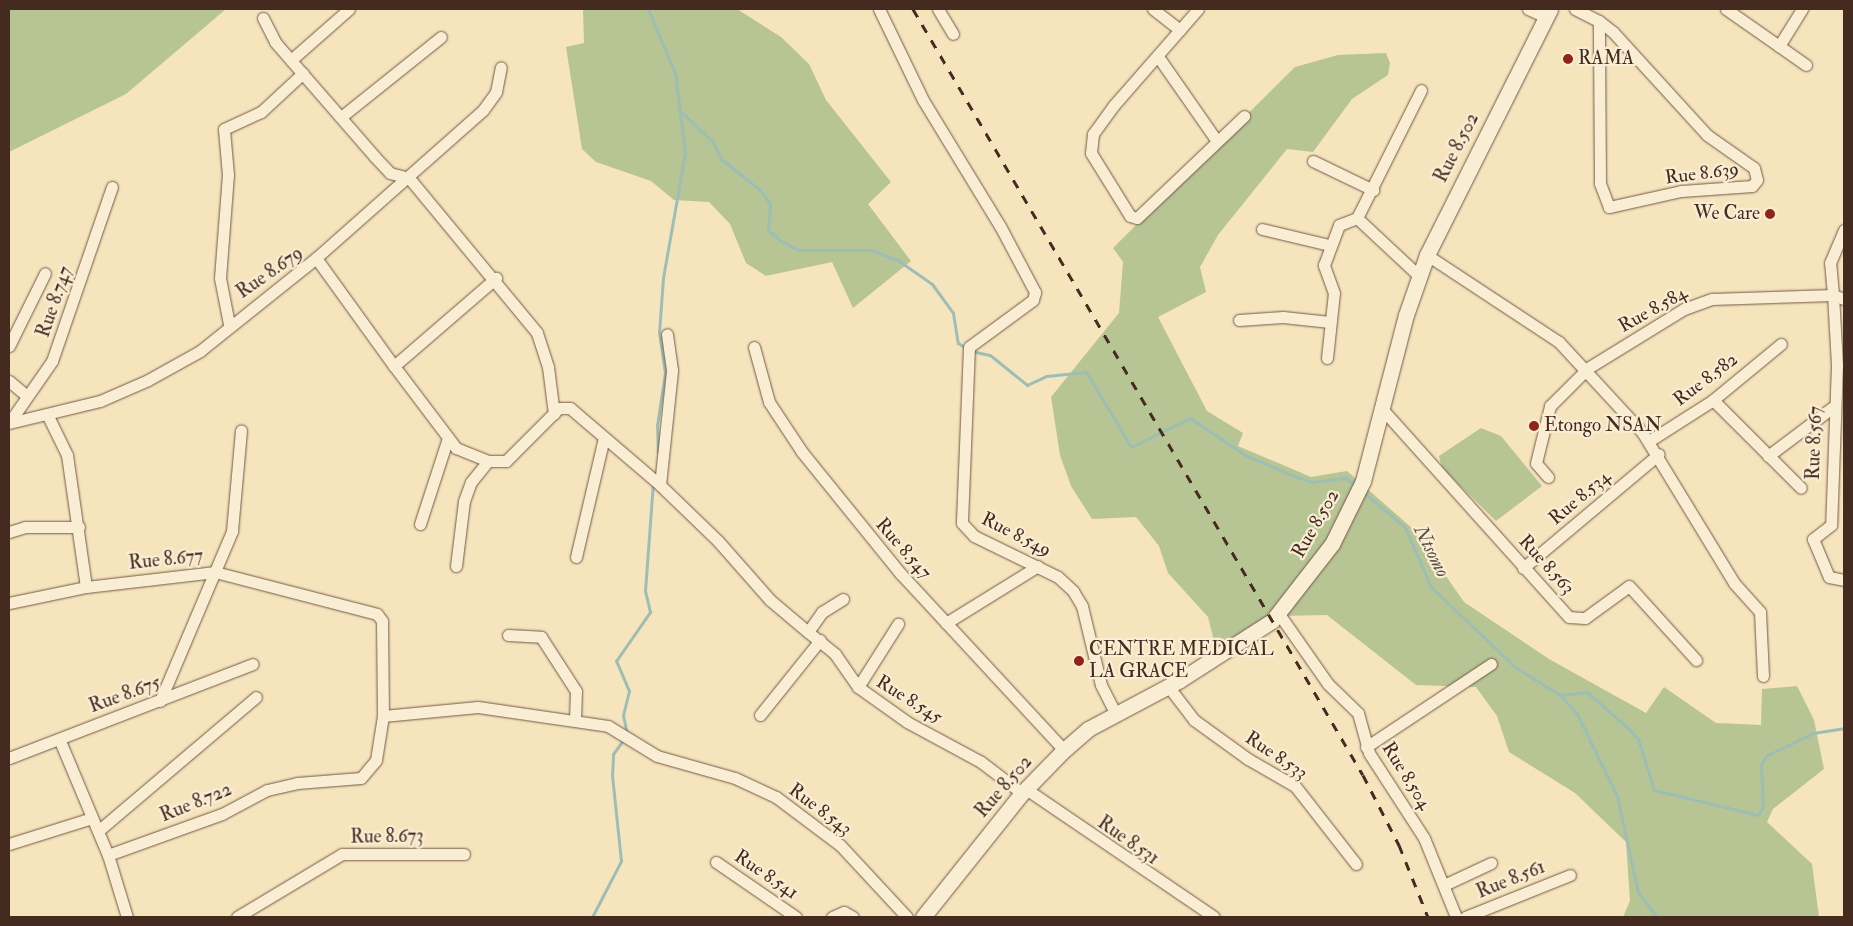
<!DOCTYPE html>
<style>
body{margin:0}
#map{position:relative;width:1853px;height:926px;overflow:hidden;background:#f6e4bd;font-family:"IM FELL Double Pica",serif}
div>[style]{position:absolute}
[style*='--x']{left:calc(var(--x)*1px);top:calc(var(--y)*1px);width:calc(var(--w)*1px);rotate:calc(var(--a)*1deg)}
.green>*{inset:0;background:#b7c595}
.stream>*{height:3px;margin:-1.5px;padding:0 1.5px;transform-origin:1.5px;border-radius:1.5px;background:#9dbeb5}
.roads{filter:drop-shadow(0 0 1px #715946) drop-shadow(0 0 1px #715946)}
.minor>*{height:11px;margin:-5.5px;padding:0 5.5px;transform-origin:5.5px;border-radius:5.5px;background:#f9edd4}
.secondary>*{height:15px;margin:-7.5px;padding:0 7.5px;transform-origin:7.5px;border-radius:7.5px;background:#f9edd4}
.rail>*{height:3px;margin-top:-1.5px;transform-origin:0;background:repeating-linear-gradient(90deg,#452b1f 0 9px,transparent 0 18px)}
.dots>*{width:14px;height:14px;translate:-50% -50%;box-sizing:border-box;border:2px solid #f9edd4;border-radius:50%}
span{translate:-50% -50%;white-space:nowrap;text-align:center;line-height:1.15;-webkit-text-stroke:4.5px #f9edd4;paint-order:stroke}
.poi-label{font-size:19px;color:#452b1f}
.left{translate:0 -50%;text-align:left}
.right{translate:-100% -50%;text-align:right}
.street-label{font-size:19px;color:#452b1f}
.water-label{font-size:20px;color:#5b5044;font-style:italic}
.frame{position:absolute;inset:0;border:10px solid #452b1f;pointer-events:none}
</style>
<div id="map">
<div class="green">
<div style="clip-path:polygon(9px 9px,226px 9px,126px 94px,9px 152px)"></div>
<div style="clip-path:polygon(583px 9px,737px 9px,781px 37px,809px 64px,826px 100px,891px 182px,868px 204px,911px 261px,853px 308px,832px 262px,766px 276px,746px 263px,730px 224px,709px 202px,674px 200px,651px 181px,596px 162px,582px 149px,566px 47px,584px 43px)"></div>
<div style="clip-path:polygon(1386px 53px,1390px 63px,1388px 75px,1352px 99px,1313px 152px,1287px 149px,1218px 235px,1200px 267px,1206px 292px,1158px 317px,1207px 411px,1243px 433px,1238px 446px,1311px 477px,1347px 471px,1413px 529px,1464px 602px,1549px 659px,1646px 713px,1664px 687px,1716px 723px,1761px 725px,1762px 689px,1797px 686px,1814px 720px,1824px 769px,1773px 809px,1767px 822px,1812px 864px,1819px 917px,1623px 917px,1630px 901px,1626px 842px,1575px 793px,1509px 752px,1497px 716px,1476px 687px,1416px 685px,1327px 615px,1276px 616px,1218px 657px,1208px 617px,1168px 573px,1159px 546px,1136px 517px,1092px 519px,1071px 486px,1060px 455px,1051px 397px,1119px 313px,1123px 262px,1113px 248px,1295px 67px,1338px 55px)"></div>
<div style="clip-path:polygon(1481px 428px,1501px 436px,1542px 486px,1496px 521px,1442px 468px,1439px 456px)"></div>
</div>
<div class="stream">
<div style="--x:648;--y:9;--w:69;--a:67.1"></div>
<div style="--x:675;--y:73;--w:81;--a:82.9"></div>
<div style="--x:685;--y:153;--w:127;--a:100"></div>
<div style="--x:663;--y:278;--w:54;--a:94.2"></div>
<div style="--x:659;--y:332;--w:41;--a:81.7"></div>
<div style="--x:665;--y:373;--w:53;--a:98.7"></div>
<div style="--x:657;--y:425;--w:27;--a:88"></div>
<div style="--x:678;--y:109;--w:48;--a:43.3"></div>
<div style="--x:713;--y:142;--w:19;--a:65"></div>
<div style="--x:721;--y:159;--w:50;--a:38.5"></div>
<div style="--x:760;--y:190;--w:17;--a:54"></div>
<div style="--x:770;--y:204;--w:26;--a:94"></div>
<div style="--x:768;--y:230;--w:17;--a:40"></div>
<div style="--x:781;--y:241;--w:20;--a:27"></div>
<div style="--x:799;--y:250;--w:72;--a:0"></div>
<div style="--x:871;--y:250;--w:30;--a:21"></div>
<div style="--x:899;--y:261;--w:40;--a:34.9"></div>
<div style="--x:932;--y:284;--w:36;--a:54"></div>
<div style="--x:953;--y:313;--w:30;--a:81"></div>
<div style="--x:958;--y:343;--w:9;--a:32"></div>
<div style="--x:971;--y:351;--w:19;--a:12"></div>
<div style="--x:990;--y:355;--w:48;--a:39"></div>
<div style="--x:1027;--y:385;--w:21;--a:-25"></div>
<div style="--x:1046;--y:376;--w:40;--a:-5.7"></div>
<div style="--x:1086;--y:372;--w:87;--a:59"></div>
<div style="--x:1131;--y:447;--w:66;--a:-26.2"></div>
<div style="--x:1190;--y:418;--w:66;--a:33.9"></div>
<div style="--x:1245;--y:455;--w:53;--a:23.2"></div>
<div style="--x:1294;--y:476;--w:19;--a:18"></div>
<div style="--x:1312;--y:482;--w:34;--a:-7"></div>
<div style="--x:1346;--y:478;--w:13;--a:39"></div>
<div style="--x:1363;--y:492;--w:55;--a:39.8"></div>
<div style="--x:1405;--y:527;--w:65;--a:66.6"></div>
<div style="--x:1431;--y:587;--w:116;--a:43.6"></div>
<div style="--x:1515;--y:667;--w:53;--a:31.9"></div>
<div style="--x:1560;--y:695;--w:25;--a:48"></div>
<div style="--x:1577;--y:714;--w:91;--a:64"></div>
<div style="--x:1617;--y:796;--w:98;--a:77.7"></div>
<div style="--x:1638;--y:892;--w:31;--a:53"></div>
<div style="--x:1560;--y:695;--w:27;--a:-6"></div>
<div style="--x:1587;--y:692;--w:55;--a:41.3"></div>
<div style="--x:1628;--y:728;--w:15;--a:48"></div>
<div style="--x:1638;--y:739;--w:53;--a:72.6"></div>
<div style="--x:1654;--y:790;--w:107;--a:13.5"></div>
<div style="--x:1758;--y:815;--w:9;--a:-58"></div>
<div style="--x:1763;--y:807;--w:42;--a:-92.7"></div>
<div style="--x:1761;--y:765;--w:10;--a:-61"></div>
<div style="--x:1766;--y:756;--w:52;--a:-26.1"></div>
<div style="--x:1813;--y:733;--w:31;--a:-9"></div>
<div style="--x:627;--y:734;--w:19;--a:-102"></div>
<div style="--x:623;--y:715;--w:25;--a:-76"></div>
<div style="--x:629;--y:691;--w:33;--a:-113"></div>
<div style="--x:616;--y:661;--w:60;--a:-55.2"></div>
<div style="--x:650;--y:612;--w:22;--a:-103"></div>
<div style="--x:645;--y:591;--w:108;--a:-85.8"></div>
<div style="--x:592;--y:917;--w:63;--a:-62.6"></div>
<div style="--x:621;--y:861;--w:85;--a:-96"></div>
<div style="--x:612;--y:776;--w:22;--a:-87"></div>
<div style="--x:613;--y:754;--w:19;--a:-54"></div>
</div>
<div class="roads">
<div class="minor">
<div style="--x:879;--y:9;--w:101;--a:64.2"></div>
<div style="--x:923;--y:100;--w:148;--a:58.6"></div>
<div style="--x:1000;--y:226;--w:75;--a:62.1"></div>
<div style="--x:1035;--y:292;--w:8;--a:104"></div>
<div style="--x:1033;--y:300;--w:79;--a:143.7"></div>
<div style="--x:969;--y:347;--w:176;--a:92.3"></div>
<div style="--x:962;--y:523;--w:18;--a:47"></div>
<div style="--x:974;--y:536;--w:93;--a:26"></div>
<div style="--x:1058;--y:577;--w:21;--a:43"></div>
<div style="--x:1073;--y:591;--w:17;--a:59"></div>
<div style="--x:1082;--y:606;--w:81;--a:76.5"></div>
<div style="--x:1101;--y:685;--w:30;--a:63"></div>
<div style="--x:938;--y:9;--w:29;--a:59"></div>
<div style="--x:1153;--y:9;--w:34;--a:38"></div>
<div style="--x:1198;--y:9;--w:128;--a:131.2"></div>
<div style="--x:1114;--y:105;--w:36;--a:126"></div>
<div style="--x:1093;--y:134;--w:19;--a:96"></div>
<div style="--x:1091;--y:153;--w:74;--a:58.2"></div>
<div style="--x:1130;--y:216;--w:7;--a:16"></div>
<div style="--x:1137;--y:218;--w:148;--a:-43.6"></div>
<div style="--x:1528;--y:9;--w:20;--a:24"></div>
<div style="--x:1575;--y:9;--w:27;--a:27"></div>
<div style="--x:1599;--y:21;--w:18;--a:38"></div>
<div style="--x:1613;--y:32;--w:139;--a:47.6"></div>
<div style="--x:1707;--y:135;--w:57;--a:35.1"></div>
<div style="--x:1754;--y:168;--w:12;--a:76"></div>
<div style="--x:1757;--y:180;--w:8;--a:130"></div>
<div style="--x:1752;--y:186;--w:71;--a:176"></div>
<div style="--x:1681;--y:191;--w:74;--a:167.5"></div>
<div style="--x:1609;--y:207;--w:26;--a:-111"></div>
<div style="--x:1600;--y:183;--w:162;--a:-90.4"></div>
<div style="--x:1726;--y:9;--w:65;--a:34.9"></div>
<div style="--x:1779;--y:46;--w:44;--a:-58.1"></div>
<div style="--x:263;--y:18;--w:27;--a:63"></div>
<div style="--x:275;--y:42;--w:152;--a:49"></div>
<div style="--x:375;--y:157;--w:22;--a:47"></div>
<div style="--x:390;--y:173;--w:20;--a:15"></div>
<div style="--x:409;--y:178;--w:201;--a:50.4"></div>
<div style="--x:537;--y:333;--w:36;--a:72"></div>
<div style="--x:548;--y:367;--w:47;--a:82.7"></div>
<div style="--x:1779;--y:46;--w:33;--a:35"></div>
<div style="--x:1159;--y:58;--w:101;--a:55.1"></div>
<div style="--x:291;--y:60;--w:77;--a:-41.3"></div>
<div style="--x:341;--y:117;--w:128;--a:-38.7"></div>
<div style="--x:1313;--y:161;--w:67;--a:25.8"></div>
<div style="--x:1357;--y:218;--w:143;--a:-63.4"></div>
<div style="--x:1262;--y:229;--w:69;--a:13.4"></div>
<div style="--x:1427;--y:255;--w:158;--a:33.4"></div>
<div style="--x:1559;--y:342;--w:122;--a:47.3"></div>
<div style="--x:1642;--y:432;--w:177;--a:58.6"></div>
<div style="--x:1734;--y:583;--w:39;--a:48"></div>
<div style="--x:1760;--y:612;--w:64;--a:87.3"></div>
<div style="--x:316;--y:258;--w:223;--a:-41.5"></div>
<div style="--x:483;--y:110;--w:22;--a:-54"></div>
<div style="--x:496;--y:92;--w:25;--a:-79"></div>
<div style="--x:1844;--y:299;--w:12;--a:-160"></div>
<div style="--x:1833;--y:295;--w:70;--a:86.7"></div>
<div style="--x:1837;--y:365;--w:160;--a:92.1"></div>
<div style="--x:1831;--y:525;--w:23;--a:142"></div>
<div style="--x:1813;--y:539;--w:41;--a:67.2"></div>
<div style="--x:1829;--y:577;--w:15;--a:11"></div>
<div style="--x:1239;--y:320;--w:44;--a:-3.9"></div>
<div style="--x:1283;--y:317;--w:47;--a:6.1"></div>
<div style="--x:229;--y:324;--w:47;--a:-101.1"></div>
<div style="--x:220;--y:278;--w:103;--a:-85.6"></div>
<div style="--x:228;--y:175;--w:46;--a:-95"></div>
<div style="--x:224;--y:129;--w:41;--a:-24.7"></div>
<div style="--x:261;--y:112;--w:57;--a:-42.9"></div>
<div style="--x:9;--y:346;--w:81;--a:-63.7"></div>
<div style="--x:754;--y:347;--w:57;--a:74.7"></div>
<div style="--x:769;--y:402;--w:60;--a:56.6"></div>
<div style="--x:802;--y:452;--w:156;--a:51"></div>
<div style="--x:900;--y:573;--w:241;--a:47.2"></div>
<div style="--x:1327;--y:358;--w:65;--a:-83.9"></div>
<div style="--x:1334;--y:293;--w:30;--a:-110"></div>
<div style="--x:1324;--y:265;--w:43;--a:-69.4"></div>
<div style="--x:1339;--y:225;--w:19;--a:-21"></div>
<div style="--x:1357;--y:218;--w:85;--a:43.1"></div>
<div style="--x:394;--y:366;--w:103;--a:52.9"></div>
<div style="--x:456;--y:448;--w:35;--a:22"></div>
<div style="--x:488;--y:461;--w:18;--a:0"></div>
<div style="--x:506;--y:461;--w:75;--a:-45"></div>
<div style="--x:559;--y:408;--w:11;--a:0"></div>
<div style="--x:570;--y:408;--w:118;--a:40.5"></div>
<div style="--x:660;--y:485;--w:81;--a:44"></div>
<div style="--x:718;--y:541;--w:79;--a:48.6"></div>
<div style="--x:770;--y:600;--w:50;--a:40.1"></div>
<div style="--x:9;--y:381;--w:23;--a:40"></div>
<div style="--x:1713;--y:400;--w:124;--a:45"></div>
<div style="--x:1383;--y:410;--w:278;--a:48.1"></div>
<div style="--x:1569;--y:617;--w:16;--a:4"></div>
<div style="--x:1585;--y:618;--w:54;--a:-36"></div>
<div style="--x:1629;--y:586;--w:100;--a:47.8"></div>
<div style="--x:47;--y:414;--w:46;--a:64"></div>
<div style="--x:67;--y:455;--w:133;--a:81.8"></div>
<div style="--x:11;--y:420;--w:72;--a:-55.2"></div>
<div style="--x:52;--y:361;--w:184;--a:-71"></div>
<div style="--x:9;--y:423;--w:94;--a:-13.6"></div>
<div style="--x:100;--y:401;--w:52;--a:-23.6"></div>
<div style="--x:148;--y:380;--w:60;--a:-29.1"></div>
<div style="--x:200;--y:351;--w:149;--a:-38.7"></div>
<div style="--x:316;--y:258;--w:133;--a:54.2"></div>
<div style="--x:394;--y:366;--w:135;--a:-40.8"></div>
<div style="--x:1649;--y:441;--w:76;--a:-32.6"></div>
<div style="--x:1713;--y:400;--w:88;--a:-39.5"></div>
<div style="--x:1768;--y:456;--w:81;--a:-37"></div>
<div style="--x:1548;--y:477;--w:18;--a:-131"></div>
<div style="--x:1536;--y:463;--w:59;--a:-76.2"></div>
<div style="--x:1550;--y:406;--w:54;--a:-45"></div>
<div style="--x:1588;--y:368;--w:113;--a:-31.6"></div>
<div style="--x:1684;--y:309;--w:30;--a:-20"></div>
<div style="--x:1712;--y:299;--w:121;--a:-1.9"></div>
<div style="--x:1833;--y:295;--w:32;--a:-95"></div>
<div style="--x:1830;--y:263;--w:36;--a:-67"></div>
<div style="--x:660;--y:485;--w:116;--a:-84"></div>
<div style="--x:672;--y:370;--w:36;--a:-98"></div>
<div style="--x:420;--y:524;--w:90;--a:-72"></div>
<div style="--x:9;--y:532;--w:17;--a:-17"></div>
<div style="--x:25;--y:527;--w:54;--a:0"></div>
<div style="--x:576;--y:557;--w:122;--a:-76.8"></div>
<div style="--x:456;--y:566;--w:65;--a:-83"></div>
<div style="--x:464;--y:501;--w:20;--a:-70"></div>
<div style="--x:471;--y:482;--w:27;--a:-51"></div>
<div style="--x:1523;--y:568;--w:177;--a:-40"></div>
<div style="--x:843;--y:599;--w:25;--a:148"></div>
<div style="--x:822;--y:612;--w:24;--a:125"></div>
<div style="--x:808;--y:632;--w:35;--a:39"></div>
<div style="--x:835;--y:654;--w:40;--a:55.1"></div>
<div style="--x:858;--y:687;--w:60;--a:35.5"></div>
<div style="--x:907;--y:722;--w:84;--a:28.4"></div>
<div style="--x:981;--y:762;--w:51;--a:37.1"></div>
<div style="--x:9;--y:603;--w:79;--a:-11.7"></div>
<div style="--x:86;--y:587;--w:130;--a:-6.6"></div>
<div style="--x:215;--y:572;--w:167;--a:14.5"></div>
<div style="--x:377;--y:614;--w:9;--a:54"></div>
<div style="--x:382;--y:621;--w:95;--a:89.4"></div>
<div style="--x:1279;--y:614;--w:85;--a:55"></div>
<div style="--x:1328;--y:684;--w:42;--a:44"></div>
<div style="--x:1358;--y:713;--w:41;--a:74.6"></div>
<div style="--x:1369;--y:753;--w:101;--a:57.1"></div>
<div style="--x:1424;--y:838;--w:85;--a:67.9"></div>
<div style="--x:946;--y:623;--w:108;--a:-31.8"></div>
<div style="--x:508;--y:635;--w:33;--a:3"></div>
<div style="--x:541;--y:637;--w:64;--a:57.1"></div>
<div style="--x:576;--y:691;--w:30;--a:92"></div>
<div style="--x:1168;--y:686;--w:43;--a:52.6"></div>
<div style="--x:1194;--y:720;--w:67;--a:35.8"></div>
<div style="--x:1248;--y:759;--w:54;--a:29.9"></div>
<div style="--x:1295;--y:786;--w:99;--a:52"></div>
<div style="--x:858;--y:687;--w:75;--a:-57.6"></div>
<div style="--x:160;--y:701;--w:185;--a:-67"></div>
<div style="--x:232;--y:531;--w:101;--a:-84.9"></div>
<div style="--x:760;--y:715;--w:96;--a:-51.3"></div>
<div style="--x:60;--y:741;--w:124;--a:67.2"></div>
<div style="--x:108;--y:855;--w:65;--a:73"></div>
<div style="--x:1366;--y:747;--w:150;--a:-33.6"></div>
<div style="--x:9;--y:758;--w:261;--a:-21.1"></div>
<div style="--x:1026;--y:789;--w:227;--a:34.2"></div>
<div style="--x:98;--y:831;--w:207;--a:-40.3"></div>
<div style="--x:9;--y:844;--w:87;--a:-17.4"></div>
<div style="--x:108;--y:855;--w:121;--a:-19.8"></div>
<div style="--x:222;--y:814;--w:51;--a:-28.1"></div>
<div style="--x:267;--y:790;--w:31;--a:-13"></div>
<div style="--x:297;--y:783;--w:64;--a:-4.5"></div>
<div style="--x:361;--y:778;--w:23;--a:-50"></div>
<div style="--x:376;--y:760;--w:45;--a:-81"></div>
<div style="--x:383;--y:716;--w:95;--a:-5.4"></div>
<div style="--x:478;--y:707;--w:131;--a:8.3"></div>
<div style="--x:608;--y:726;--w:57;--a:31.5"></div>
<div style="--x:657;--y:756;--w:81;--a:15.8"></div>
<div style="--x:735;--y:778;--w:45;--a:24.9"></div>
<div style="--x:776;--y:797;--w:80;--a:36.9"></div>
<div style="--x:840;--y:845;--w:98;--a:47.1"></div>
<div style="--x:716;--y:862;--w:97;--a:34.5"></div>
<div style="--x:1444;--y:885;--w:52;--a:-25.1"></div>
<div style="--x:237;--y:917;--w:122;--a:-31"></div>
<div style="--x:342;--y:854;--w:122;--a:0"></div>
<div style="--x:832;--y:917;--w:13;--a:-23"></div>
<div style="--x:844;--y:912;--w:10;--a:29"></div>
<div style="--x:1465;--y:917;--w:113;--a:-21.8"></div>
</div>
<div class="secondary">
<div style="--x:923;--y:917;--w:159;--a:-51.4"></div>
<div style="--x:1022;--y:793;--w:60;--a:-45.7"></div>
<div style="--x:1064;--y:750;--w:32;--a:-41"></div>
<div style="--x:1088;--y:729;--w:104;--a:-28"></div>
<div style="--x:1180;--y:680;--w:109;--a:-32.7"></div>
<div style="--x:1272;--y:621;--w:98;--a:-52.1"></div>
<div style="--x:1332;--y:544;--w:70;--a:-63.8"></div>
<div style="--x:1363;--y:481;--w:171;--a:-75.5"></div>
<div style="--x:1406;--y:315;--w:64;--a:-70.7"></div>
<div style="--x:1427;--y:255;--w:275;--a:-63.4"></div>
</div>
</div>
<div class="rail">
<div style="--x:913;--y:9;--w:888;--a:59.57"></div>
<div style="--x:1363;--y:775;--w:79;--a:62.8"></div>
<div style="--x:1399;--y:845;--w:78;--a:68.1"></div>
</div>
<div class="dots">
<div style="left:1568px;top:59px;background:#8f2418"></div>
<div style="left:1770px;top:214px;background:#8f2418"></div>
<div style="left:1534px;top:426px;background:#8f2418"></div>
<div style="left:1079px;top:661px;background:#8f2418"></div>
</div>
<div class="poi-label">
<span class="left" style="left:1578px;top:59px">RAMA</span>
<span class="right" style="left:1760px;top:214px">We Care</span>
<span class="left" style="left:1544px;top:426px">Etongo NSAN</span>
<span class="left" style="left:1089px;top:661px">CENTRE MEDICAL<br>LA GRACE</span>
</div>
<div class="street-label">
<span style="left:1457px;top:148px;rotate:-63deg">Rue 8.502</span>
<span style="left:1702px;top:174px;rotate:-7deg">Rue 8.639</span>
<span style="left:270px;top:273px;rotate:-35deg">Rue 8.679</span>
<span style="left:55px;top:302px;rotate:-71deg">Rue 8.747</span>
<span style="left:1653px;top:310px;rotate:-29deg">Rue 8.584</span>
<span style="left:1706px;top:380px;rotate:-37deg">Rue 8.582</span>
<span style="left:1815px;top:443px;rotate:-88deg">Rue 8.567</span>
<span style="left:1580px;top:498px;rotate:-40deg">Rue 8.534</span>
<span style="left:1316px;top:524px;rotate:-60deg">Rue 8.502</span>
<span style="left:1016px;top:535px;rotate:27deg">Rue 8.549</span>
<span style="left:903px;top:549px;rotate:49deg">Rue 8.547</span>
<span style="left:166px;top:560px;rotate:-6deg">Rue 8.677</span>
<span style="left:1546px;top:565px;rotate:48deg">Rue 8.563</span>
<span style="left:125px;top:695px;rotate:-20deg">Rue 8.675</span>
<span style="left:909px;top:700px;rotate:32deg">Rue 8.545</span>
<span style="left:1276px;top:756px;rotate:34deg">Rue 8.533</span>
<span style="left:1406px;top:776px;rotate:58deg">Rue 8.504</span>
<span style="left:1004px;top:787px;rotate:-49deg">Rue 8.502</span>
<span style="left:196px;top:803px;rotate:-22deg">Rue 8.722</span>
<span style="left:820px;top:810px;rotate:37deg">Rue 8.543</span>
<span style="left:387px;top:837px;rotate:-1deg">Rue 8.673</span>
<span style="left:1128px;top:841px;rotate:35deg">Rue 8.531</span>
<span style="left:766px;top:875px;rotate:34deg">Rue 8.541</span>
<span style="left:1511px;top:880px;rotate:-22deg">Rue 8.561</span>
</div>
<div class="water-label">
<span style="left:1432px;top:551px;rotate:63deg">Ntsomo</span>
</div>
<div class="frame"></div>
</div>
